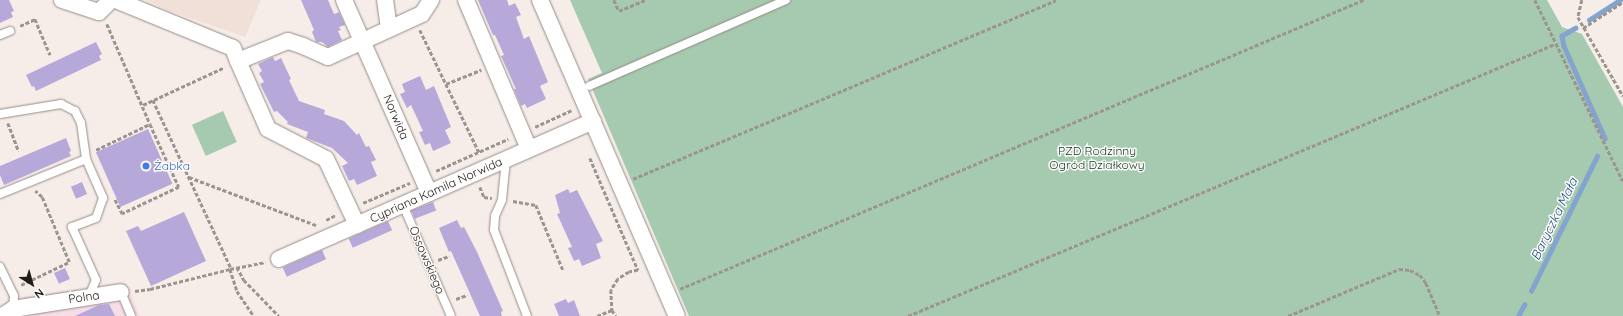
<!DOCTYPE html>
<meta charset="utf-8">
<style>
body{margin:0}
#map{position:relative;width:1623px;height:316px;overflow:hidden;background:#f7ede8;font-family:Quicksand,sans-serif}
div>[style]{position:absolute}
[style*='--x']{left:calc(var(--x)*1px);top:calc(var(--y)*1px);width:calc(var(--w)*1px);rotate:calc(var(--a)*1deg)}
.built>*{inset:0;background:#f1e0d7}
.industrial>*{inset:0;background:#f7dee6}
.green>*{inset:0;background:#a6caaf;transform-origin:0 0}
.stream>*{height:4.5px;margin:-2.25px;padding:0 2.25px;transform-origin:2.25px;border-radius:2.25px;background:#83a4cf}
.building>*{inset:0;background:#b7a8da;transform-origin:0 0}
.path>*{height:2.5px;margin-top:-1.25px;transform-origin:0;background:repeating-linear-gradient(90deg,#9b9490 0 4px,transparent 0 6px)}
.roads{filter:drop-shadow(0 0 1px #958c88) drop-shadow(0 0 1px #958c88)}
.service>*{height:8px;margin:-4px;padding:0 4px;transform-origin:4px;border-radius:4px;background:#fff}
.minor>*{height:16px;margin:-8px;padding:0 8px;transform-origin:8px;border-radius:8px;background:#fff}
.dots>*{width:11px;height:11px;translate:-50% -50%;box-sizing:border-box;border:2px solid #fefcfb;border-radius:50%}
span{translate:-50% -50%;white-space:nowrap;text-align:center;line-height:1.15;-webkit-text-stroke:3px #fefcfb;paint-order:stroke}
.street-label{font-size:12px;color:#1e1b19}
.park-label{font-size:12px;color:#133921}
.shop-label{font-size:12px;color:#366cbe}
.left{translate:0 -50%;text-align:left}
.water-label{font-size:13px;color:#234f85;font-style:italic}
.north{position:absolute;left:12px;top:264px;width:40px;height:40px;-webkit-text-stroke:3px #fefcfb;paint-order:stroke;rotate:143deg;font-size:11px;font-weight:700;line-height:16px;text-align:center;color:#1e1b19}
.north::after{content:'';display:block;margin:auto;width:14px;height:18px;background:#1e1b19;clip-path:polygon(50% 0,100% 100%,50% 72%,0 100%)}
</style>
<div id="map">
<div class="built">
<div style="clip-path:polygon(146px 0,261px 0,245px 37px,167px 10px)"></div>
</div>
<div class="industrial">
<div style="clip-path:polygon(126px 283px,140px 316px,28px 316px,23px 297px)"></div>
</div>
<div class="green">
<div style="clip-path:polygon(570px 0,1547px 0,1562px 27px,1582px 34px,1623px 107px,1623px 316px,689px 316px,588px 79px,602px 73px)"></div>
<div style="left:223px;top:111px;width:34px;height:34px;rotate:66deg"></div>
</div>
<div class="stream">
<div style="--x:1589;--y:20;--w:37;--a:-33"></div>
<div style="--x:1576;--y:28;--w:16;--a:150"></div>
<div style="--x:1562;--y:36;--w:10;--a:79"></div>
<div style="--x:1564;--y:46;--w:101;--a:66"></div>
<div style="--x:1531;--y:291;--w:150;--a:-63.9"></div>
<div style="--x:1518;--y:316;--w:13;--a:-61"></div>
</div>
<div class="building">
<div style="clip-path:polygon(0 0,9px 0,14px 11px,11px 12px,13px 17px,0 23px)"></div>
<div style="clip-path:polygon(301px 0,328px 0,334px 14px,339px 12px,345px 25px,339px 27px,341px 30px,338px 31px,342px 40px,328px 47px,322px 42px,316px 42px,312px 32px,314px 30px)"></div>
<div style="clip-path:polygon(478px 0,507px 0,509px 6px,515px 3px,521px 15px,516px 17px,524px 39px,529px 36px,548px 82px,540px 86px,546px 99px,527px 108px,525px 104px,521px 106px,514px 89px,516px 89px,501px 56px,504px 55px,495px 35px,493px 35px)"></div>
<div style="clip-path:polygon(96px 42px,102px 54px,99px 56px,101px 60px,36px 91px,34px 86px,32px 87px,26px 75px)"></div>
<div style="clip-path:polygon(273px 57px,275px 61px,281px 58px,291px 79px,289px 80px,299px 101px,325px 110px,324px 114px,344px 121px,357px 135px,359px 133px,366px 147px,369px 146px,376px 160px,371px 162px,377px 176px,357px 185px,354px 179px,349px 181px,342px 166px,348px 163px,332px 148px,306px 138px,308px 132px,287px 124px,288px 122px,277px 111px,274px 112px,260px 84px,264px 82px,259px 73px,262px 71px,258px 64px)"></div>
<div style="clip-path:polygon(420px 76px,426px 90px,434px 86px,451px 127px,445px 130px,451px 143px,433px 151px,430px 143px,425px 145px,419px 132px,423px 131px,411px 105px,407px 108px,400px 94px,405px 92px,402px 84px)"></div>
<div style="left:148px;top:129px;width:60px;height:57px;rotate:66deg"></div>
<div style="clip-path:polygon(66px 138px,71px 151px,69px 152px,71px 156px,4px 185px,0 175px,0 166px)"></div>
<div style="left:82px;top:182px;width:13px;height:12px;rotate:67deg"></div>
<div style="clip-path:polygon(568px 189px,570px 193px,577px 190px,603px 241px,596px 244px,601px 258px,582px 266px,579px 259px,574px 261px,568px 248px,572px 247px,557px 214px,560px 213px,555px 195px)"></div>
<div style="left:433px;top:202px;width:9px;height:23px;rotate:69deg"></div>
<div style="clip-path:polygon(184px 212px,206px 261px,151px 286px,126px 231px,138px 226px,141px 231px)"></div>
<div style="clip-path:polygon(457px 220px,461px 228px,464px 227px,477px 252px,503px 311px,501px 312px,502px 316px,480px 316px,451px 251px,449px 252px,439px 228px)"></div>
<div style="left:388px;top:221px;width:10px;height:43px;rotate:66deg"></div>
<div style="left:322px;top:250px;width:10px;height:43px;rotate:66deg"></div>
<div style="left:65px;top:268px;width:12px;height:12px;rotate:66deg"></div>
<div style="clip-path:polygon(566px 299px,568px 303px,574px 300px,580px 316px,559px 316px,554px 304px)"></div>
<div style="clip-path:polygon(109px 304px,115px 316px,75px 316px,99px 305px)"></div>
</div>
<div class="path">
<div style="--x:614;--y:0;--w:12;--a:66"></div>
<div style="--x:619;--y:11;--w:28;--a:-23"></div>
<div style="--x:1535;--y:0;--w:201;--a:64.1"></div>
<div style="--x:1582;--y:0;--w:17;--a:103"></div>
<div style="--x:1578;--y:17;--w:91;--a:60.3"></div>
<div style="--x:107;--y:24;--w:109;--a:66.7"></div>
<div style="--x:150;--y:124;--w:69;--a:65.3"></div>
<div style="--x:179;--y:187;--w:63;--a:154.7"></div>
<div style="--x:122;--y:214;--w:18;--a:-117"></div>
<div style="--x:20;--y:26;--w:17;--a:-25"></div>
<div style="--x:35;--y:19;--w:39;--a:67"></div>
<div style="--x:1583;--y:28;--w:48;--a:-33"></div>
<div style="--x:420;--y:30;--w:60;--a:64.3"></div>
<div style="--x:446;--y:84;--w:38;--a:-22"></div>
<div style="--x:446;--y:84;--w:76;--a:64.1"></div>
<div style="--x:153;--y:100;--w:185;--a:65.1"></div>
<div style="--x:143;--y:105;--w:90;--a:-24.9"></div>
<div style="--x:8;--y:123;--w:30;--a:69"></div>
<div style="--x:535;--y:127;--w:41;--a:-24.7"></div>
<div style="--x:96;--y:150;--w:60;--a:-25.7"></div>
<div style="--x:590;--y:158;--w:122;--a:66.8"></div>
<div style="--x:638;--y:270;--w:9;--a:167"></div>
<div style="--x:629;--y:272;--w:13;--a:148"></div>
<div style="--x:618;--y:279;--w:13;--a:122"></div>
<div style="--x:611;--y:290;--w:20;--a:87"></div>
<div style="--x:612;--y:310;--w:7;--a:56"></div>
<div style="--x:436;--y:171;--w:79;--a:-24"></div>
<div style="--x:189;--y:177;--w:136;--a:20.7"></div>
<div style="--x:633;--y:179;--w:459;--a:-22.9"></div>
<div style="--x:480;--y:187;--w:11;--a:68"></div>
<div style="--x:484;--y:197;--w:8;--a:7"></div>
<div style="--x:513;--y:201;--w:23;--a:10"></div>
<div style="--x:536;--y:205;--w:70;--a:67.4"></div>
<div style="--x:363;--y:203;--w:51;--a:-23.1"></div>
<div style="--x:326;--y:220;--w:11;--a:-27"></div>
<div style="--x:438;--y:260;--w:12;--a:-20"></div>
<div style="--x:237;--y:267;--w:15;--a:62"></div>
<div style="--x:244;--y:280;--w:50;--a:45.8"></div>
<div style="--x:230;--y:269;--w:23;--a:72"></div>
<div style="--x:237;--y:291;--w:30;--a:56"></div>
<div style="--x:21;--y:285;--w:53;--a:-25.6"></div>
<div style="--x:69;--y:262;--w:70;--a:-112.6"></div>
<div style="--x:42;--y:197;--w:9;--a:-139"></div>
<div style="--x:680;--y:289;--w:742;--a:-22.93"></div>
<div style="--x:135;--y:291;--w:15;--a:-8"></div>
<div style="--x:150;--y:289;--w:82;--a:-14"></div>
<div style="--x:230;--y:269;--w:36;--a:-11"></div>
<div style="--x:456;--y:299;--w:12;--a:-20"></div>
<div style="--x:597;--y:316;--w:16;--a:-22"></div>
<div style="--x:908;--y:316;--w:702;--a:-22.8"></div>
<div style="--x:1288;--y:316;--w:121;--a:-22.9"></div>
<div style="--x:1399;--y:269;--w:11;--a:5"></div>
<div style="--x:1410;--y:270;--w:11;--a:27"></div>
<div style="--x:1420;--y:275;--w:10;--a:53"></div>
<div style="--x:1426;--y:283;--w:36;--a:67"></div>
</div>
<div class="roads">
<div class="service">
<div style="--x:0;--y:35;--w:11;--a:-22"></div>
<div style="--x:589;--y:86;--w:215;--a:-23.6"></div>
<div style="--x:0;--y:114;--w:62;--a:-9.3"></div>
<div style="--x:61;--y:104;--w:16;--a:27"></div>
<div style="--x:75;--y:111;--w:13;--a:63"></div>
<div style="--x:81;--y:123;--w:36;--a:82"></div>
<div style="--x:506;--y:159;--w:41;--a:95.6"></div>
<div style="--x:502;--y:200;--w:17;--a:114"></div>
<div style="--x:495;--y:216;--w:14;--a:94"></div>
<div style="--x:494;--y:230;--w:92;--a:69"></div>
<div style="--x:0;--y:194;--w:93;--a:-22.1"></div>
<div style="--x:86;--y:159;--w:43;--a:66.4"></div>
<div style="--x:103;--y:198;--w:21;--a:109"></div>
<div style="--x:96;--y:218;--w:26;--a:159"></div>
<div style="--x:72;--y:227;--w:58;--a:65.6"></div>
<div style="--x:96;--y:280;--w:17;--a:114"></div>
<div style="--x:403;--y:205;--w:121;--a:66.6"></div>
<div style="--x:0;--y:267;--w:32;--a:64"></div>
<div style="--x:14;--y:296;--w:13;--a:94"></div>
<div style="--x:121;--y:292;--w:26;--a:67"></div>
</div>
<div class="minor">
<div style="--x:62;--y:0;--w:39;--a:18"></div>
<div style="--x:99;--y:12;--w:17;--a:-45"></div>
<div style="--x:116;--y:0;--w:126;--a:22.3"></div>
<div style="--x:233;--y:48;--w:14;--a:69"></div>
<div style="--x:238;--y:61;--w:54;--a:-21.8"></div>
<div style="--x:288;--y:41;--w:16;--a:18"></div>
<div style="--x:303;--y:46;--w:27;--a:24"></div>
<div style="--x:328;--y:57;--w:103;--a:-24.6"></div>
<div style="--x:422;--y:14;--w:17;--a:-57"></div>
<div style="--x:344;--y:0;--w:211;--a:66.2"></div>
<div style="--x:385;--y:0;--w:29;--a:82"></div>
<div style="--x:466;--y:0;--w:162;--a:67.1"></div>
<div style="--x:540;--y:0;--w:344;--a:66.6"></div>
<div style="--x:238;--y:61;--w:74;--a:66.2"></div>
<div style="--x:268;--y:129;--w:65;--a:27.3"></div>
<div style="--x:326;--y:159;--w:73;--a:64.8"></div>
<div style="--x:279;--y:259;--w:343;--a:-23.7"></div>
<div style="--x:2;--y:316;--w:13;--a:-32"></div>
<div style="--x:13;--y:309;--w:109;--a:-8.9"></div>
</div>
</div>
<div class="dots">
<div style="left:146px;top:166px;background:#3f7fe0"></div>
</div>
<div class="street-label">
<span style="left:396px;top:117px;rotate:67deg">Norwida</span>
<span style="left:436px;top:190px;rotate:-24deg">Cypriana Kamila Norwida</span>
<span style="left:427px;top:260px;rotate:67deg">Ossowskiego</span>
<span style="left:84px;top:297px;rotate:-8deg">Polna</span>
</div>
<div class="park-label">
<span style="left:1097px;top:158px">PZD Rodzinny<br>Ogród Działkowy</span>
</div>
<div class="shop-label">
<span class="left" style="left:154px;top:166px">Żabka</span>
</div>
<div class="water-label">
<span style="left:1554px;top:219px;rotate:-64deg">Baryczka Mała</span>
</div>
<div class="north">N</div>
</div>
